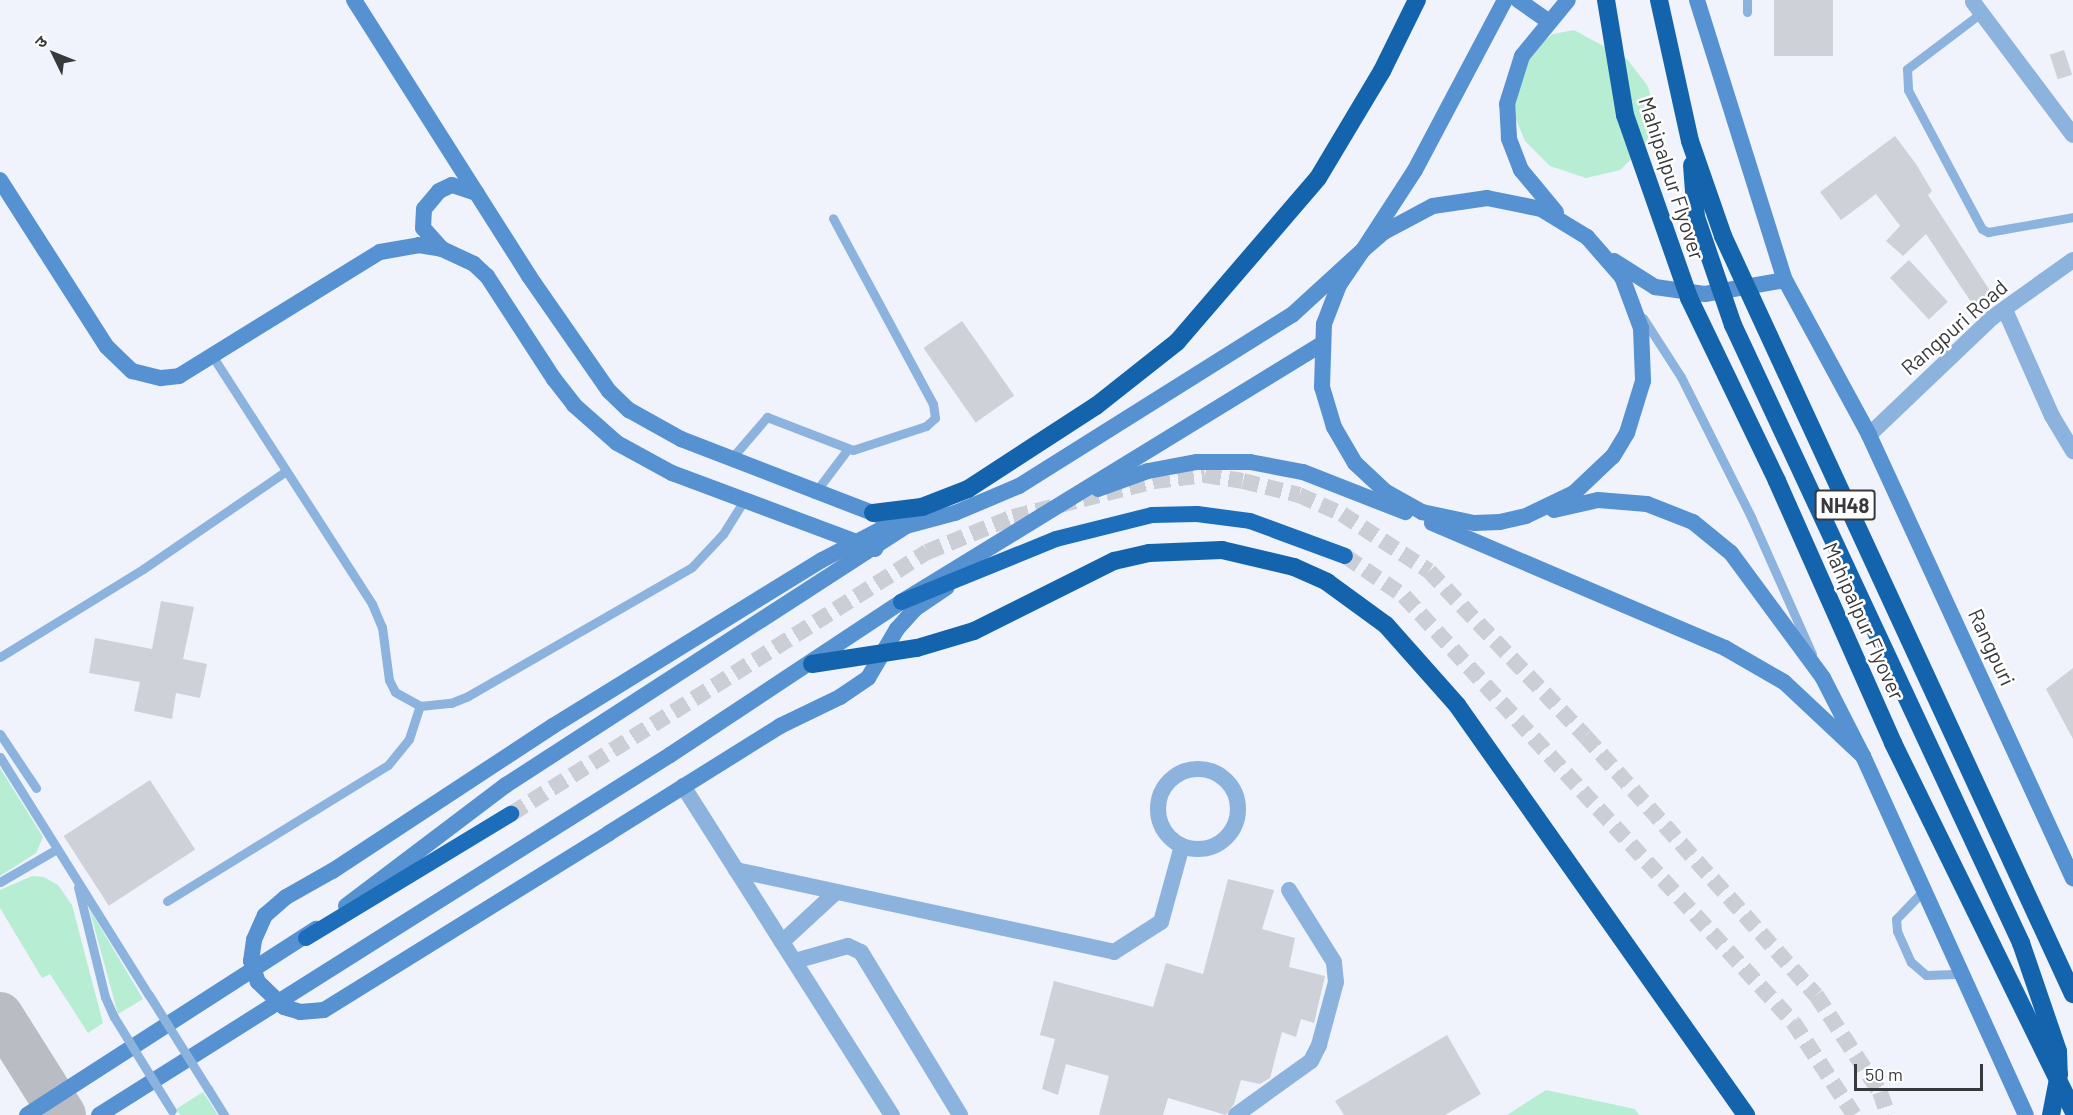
<!DOCTYPE html>
<meta charset="utf-8">
<style>
body{margin:0}
#map{position:relative;width:2073px;height:1115px;overflow:hidden;background:#f0f3fb;font-family:Barlow,"Noto Sans Devanagari",sans-serif}
div>[style]{position:absolute}
[style*='--x']{left:calc(var(--x)*1px);top:calc(var(--y)*1px);width:calc(var(--w)*1px);rotate:calc(var(--a)*1deg)}
.green>*{inset:0;background:#b7edd2}
.taxiway>*{height:46px;margin:-23px;padding:0 23px;transform-origin:23px;border-radius:23px;background:#babcc3}
.building>*{inset:0;background:#ced1d8;transform-origin:0 0}
.trunk-tunnel>*{height:16px;margin-top:-8px;transform-origin:0;background:repeating-linear-gradient(90deg,#cbced5 0 16px,transparent 0 24px)}
.service>*{height:9px;margin:-4.5px;padding:0 4.5px;transform-origin:4.5px;border-radius:4.5px;background:#8cb3de}
.minor>*{height:16px;margin:-8px;padding:0 8px;transform-origin:8px;border-radius:8px;background:#8cb3de}
.minor>.ring{margin:-8px;padding:0;box-sizing:content-box;background:none;border:16px solid #8cb3de;border-radius:50%}
.secondary>*{height:16px;margin:-8px;padding:0 8px;transform-origin:8px;border-radius:8px;background:#5692d2}
.trunk>*{height:16px;margin:-8px;padding:0 8px;transform-origin:8px;border-radius:8px;background:#1c6eba}
.motorway>*{height:18px;margin:-9px;padding:0 9px;transform-origin:9px;border-radius:9px;background:#1364ac}
.service-bridge>*{height:9px;margin:-4.5px;padding:0 4.5px;transform-origin:4.5px;border-radius:4.5px;background:#8cb3de}
.secondary-bridge>*{height:16px;margin:-8px;padding:0 8px;transform-origin:8px;border-radius:8px;background:#5692d2}
.motorway-bridge>*{height:18px;margin:-9px;padding:0 9px;transform-origin:9px;border-radius:9px;background:#1364ac}
span{translate:-50% -50%;white-space:nowrap;text-align:center;line-height:1.15;-webkit-text-stroke:5px #fff;paint-order:stroke}
.shield-label span{padding:2px 4px;background:#fff;border:2px solid;border-radius:4px;-webkit-text-stroke-width:0}
.shield-label{font-size:20px;color:#38393c;font-weight:700}
.street-label{font-size:21px;color:#38393c}
.north{position:absolute;left:24px;top:24px;width:60px;height:60px;-webkit-text-stroke:4px #fff;paint-order:stroke;rotate:313deg;font-size:16px;font-weight:700;line-height:24px;text-align:center;color:#38393c}
.north::after{content:'';display:block;margin:auto;width:21px;height:27px;background:#38393c;clip-path:polygon(50% 0,100% 100%,50% 72%,0 100%)}
.scale{position:absolute;left:1854px;top:1064px;width:129px;height:27px;box-sizing:border-box;border:3px solid #38393c;border-top:0;padding-left:8px;font-size:18px;line-height:21px;white-space:nowrap;color:#38393c;-webkit-text-stroke:4px #fff;paint-order:stroke}
</style>
<div id="map">
<div class="green">
<div style="clip-path:polygon(1574px 30px,1627px 59px,1647px 85px,1656px 110px,1646px 145px,1620px 170px,1586px 178px,1550px 166px,1525px 141px,1515px 117px,1515px 92px,1534px 49px,1553px 34px)"></div>
<div style="clip-path:polygon(0 768px,43px 837px,36px 853px,0 876px)"></div>
<div style="clip-path:polygon(32px 876px,44px 877px,58px 885px,72px 905px,103px 1023px,88px 1033px,50px 974px,42px 978px,0 908px,0 890px)"></div>
<div style="clip-path:polygon(89px 908px,143px 999px,118px 1014px)"></div>
<div style="clip-path:polygon(1546px 1090px,1635px 1109px,1639px 1115px,1507px 1115px)"></div>
<div style="clip-path:polygon(203px 1092px,218px 1115px,180px 1115px,176px 1109px)"></div>
</div>
<div class="taxiway">
<div style="--x:0;--y:1015;--w:118;--a:57.8"></div>
</div>
<div class="building">
<div style="left:1774px;top:0;width:59px;height:56px"></div>
<div style="left:2064px;top:50px;width:26px;height:15px;rotate:72deg"></div>
<div style="clip-path:polygon(1895px 136px,1916px 164px,1932px 191px,1928px 195px,1992px 294px,1975px 308px,1926px 234px,1903px 256px,1886px 241px,1900px 226px,1876px 194px,1841px 220px,1820px 192px)"></div>
<div style="left:1909px;top:260px;width:57px;height:26px;rotate:47deg"></div>
<div style="left:962px;top:321px;width:91px;height:47px;rotate:55deg"></div>
<div style="clip-path:polygon(161px 601px,194px 607px,183px 659px,207px 664px,200px 698px,176px 693px,172px 719px,134px 711px,140px 682px,89px 673px,95px 638px,152px 649px)"></div>
<div style="clip-path:polygon(2073px 668px,2073px 739px,2046px 689px)"></div>
<div style="left:150px;top:780px;width:83px;height:103px;rotate:57deg"></div>
<div style="clip-path:polygon(1228px 879px,1274px 890px,1262px 929px,1295px 938px,1289px 967px,1325px 976px,1314px 1023px,1301px 1019px,1296px 1037px,1282px 1032px,1270px 1078px,1260px 1084px,1241px 1080px,1234px 1104px,1226px 1115px,1168px 1098px,1163px 1115px,1099px 1115px,1109px 1076px,1066px 1064px,1058px 1095px,1042px 1089px,1055px 1039px,1040px 1035px,1054px 981px,1153px 1007px,1166px 963px,1203px 974px)"></div>
<div style="clip-path:polygon(1447px 1035px,1481px 1094px,1445px 1115px,1344px 1115px,1335px 1101px)"></div>
</div>
<div class="trunk-tunnel">
<div style="--x:1345;--y:556;--w:71;--a:34.1"></div>
<div style="--x:1404;--y:596;--w:577;--a:47.6"></div>
<div style="--x:1793;--y:1022;--w:111;--a:56.7"></div>
<div style="--x:511;--y:814;--w:492;--a:-32.2"></div>
<div style="--x:927;--y:552;--w:93;--a:-22.1"></div>
<div style="--x:1013;--y:517;--w:146;--a:-14.3"></div>
<div style="--x:1154;--y:481;--w:51;--a:-6.7"></div>
<div style="--x:1205;--y:475;--w:38;--a:9"></div>
<div style="--x:1243;--y:481;--w:58;--a:14"></div>
<div style="--x:1299;--y:495;--w:47;--a:23.8"></div>
<div style="--x:1342;--y:514;--w:104;--a:33.2"></div>
<div style="--x:1429;--y:571;--w:227;--a:46.6"></div>
<div style="--x:1585;--y:736;--w:347;--a:48.3"></div>
<div style="--x:1816;--y:995;--w:116;--a:56.6"></div>
<div style="--x:1880;--y:1092;--w:24;--a:71"></div>
</div>
<div class="service">
<div style="--x:1747;--y:0;--w:12;--a:90"></div>
<div style="--x:1981;--y:13;--w:93;--a:142.9"></div>
<div style="--x:1907;--y:69;--w:21;--a:87"></div>
<div style="--x:1908;--y:90;--w:157;--a:62"></div>
<div style="--x:1982;--y:229;--w:7;--a:27"></div>
<div style="--x:1988;--y:232;--w:86;--a:-10"></div>
<div style="--x:1643;--y:318;--w:70;--a:57.2"></div>
<div style="--x:1681;--y:377;--w:157;--a:63.4"></div>
<div style="--x:1751;--y:517;--w:150;--a:66"></div>
<div style="--x:213;--y:357;--w:294;--a:57.2"></div>
<div style="--x:372;--y:604;--w:25;--a:67"></div>
<div style="--x:382;--y:627;--w:53;--a:82.5"></div>
<div style="--x:389;--y:680;--w:13;--a:63"></div>
<div style="--x:395;--y:692;--w:29;--a:29"></div>
<div style="--x:420;--y:706;--w:31;--a:-6"></div>
<div style="--x:451;--y:703;--w:18;--a:-22"></div>
<div style="--x:468;--y:696;--w:258;--a:-29.9"></div>
<div style="--x:692;--y:567;--w:45;--a:-46.8"></div>
<div style="--x:723;--y:534;--w:39;--a:-58"></div>
<div style="--x:730;--y:460;--w:57;--a:-49.3"></div>
<div style="--x:767;--y:417;--w:92;--a:21"></div>
<div style="--x:853;--y:450;--w:77;--a:-18.2"></div>
<div style="--x:926;--y:426;--w:12;--a:-42"></div>
<div style="--x:935;--y:418;--w:14;--a:-98"></div>
<div style="--x:933;--y:404;--w:211;--a:-118.3"></div>
<div style="--x:814;--y:494;--w:55;--a:-53.1"></div>
<div style="--x:0;--y:657;--w:168;--a:-31.6"></div>
<div style="--x:143;--y:569;--w:173;--a:-34.4"></div>
<div style="--x:0;--y:734;--w:65;--a:56.3"></div>
<div style="--x:0;--y:757;--w:281;--a:58"></div>
<div style="--x:0;--y:882;--w:66;--a:-30.1"></div>
<div style="--x:78;--y:887;--w:113;--a:76.2"></div>
<div style="--x:105;--y:997;--w:22;--a:66"></div>
<div style="--x:1924;--y:890;--w:40;--a:134"></div>
<div style="--x:1896;--y:919;--w:12;--a:85"></div>
<div style="--x:1897;--y:931;--w:34;--a:66"></div>
<div style="--x:1911;--y:962;--w:20;--a:41"></div>
<div style="--x:1926;--y:975;--w:36;--a:-2"></div>
<div style="--x:167;--y:901;--w:259;--a:-31.6"></div>
<div style="--x:388;--y:765;--w:33;--a:-51"></div>
<div style="--x:409;--y:739;--w:35;--a:-72"></div>
<div style="--x:208;--y:1089;--w:31;--a:58"></div>
</div>
<div class="minor">
<div style="--x:1973;--y:2;--w:166;--a:53.1"></div>
<div style="--x:2005;--y:310;--w:116;--a:66.1"></div>
<div style="--x:2052;--y:416;--w:41;--a:59"></div>
<div style="--x:1869;--y:435;--w:171;--a:-43.6"></div>
<div style="--x:1993;--y:317;--w:98;--a:-35.5"></div>
<div class="ring" style="left:1158px;top:769px;width:64px;height:64px"></div>
<div style="--x:683;--y:786;--w:390;--a:57.6"></div>
<div style="--x:736;--y:870;--w:387;--a:12.2"></div>
<div style="--x:1114;--y:952;--w:56;--a:-32.6"></div>
<div style="--x:1161;--y:922;--w:79;--a:-74.6"></div>
<div style="--x:782;--y:942;--w:72;--a:-42.8"></div>
<div style="--x:795;--y:961;--w:55;--a:-15.8"></div>
<div style="--x:848;--y:946;--w:14;--a:25"></div>
<div style="--x:861;--y:952;--w:191;--a:58.7"></div>
<div style="--x:1236;--y:1115;--w:92;--a:-35.8"></div>
<div style="--x:1311;--y:1061;--w:18;--a:-63"></div>
<div style="--x:1319;--y:1045;--w:65;--a:-74.9"></div>
<div style="--x:1336;--y:982;--w:20;--a:-96"></div>
<div style="--x:1334;--y:962;--w:85;--a:-122"></div>
</div>
<div class="secondary">
<div style="--x:354;--y:0;--w:327;--a:57.6"></div>
<div style="--x:529;--y:276;--w:140;--a:55.2"></div>
<div style="--x:609;--y:391;--w:28;--a:44"></div>
<div style="--x:629;--y:410;--w:60;--a:29.1"></div>
<div style="--x:681;--y:439;--w:241;--a:21.1"></div>
<div style="--x:1518;--y:0;--w:38;--a:35"></div>
<div style="--x:1697;--y:0;--w:294;--a:72.6"></div>
<div style="--x:1785;--y:280;--w:176;--a:61.5"></div>
<div style="--x:1869;--y:435;--w:488;--a:65.3"></div>
<div style="--x:0;--y:180;--w:198;--a:57.4"></div>
<div style="--x:107;--y:347;--w:35;--a:44"></div>
<div style="--x:132;--y:371;--w:30;--a:14"></div>
<div style="--x:161;--y:378;--w:18;--a:-6"></div>
<div style="--x:179;--y:376;--w:236;--a:-31.7"></div>
<div style="--x:380;--y:252;--w:40;--a:-10"></div>
<div style="--x:419;--y:245;--w:23;--a:10"></div>
<div style="--x:442;--y:249;--w:35;--a:25"></div>
<div style="--x:474;--y:264;--w:18;--a:43"></div>
<div style="--x:487;--y:276;--w:123;--a:57"></div>
<div style="--x:554;--y:379;--w:33;--a:52"></div>
<div style="--x:574;--y:405;--w:57;--a:41.5"></div>
<div style="--x:617;--y:443;--w:63;--a:28.6"></div>
<div style="--x:672;--y:473;--w:217;--a:20.5"></div>
<div style="--x:1556;--y:212;--w:55;--a:-129.8"></div>
<div style="--x:1521;--y:170;--w:34;--a:-111"></div>
<div style="--x:1509;--y:138;--w:34;--a:-93"></div>
<div style="--x:1507;--y:104;--w:50;--a:-72.6"></div>
<div style="--x:1522;--y:56;--w:72;--a:-50.6"></div>
<div style="--x:442;--y:249;--w:28;--a:-132"></div>
<div style="--x:423;--y:228;--w:19;--a:-87"></div>
<div style="--x:424;--y:209;--w:23;--a:-50"></div>
<div style="--x:439;--y:191;--w:14;--a:-25"></div>
<div style="--x:452;--y:185;--w:26;--a:18"></div>
<div style="--x:1614;--y:261;--w:49;--a:32.4"></div>
<div style="--x:1655;--y:287;--w:50;--a:8"></div>
<div style="--x:1705;--y:294;--w:81;--a:-9.9"></div>
<div style="--x:1098;--y:489;--w:53;--a:-19.8"></div>
<div style="--x:1148;--y:471;--w:50;--a:-10.4"></div>
<div style="--x:1197;--y:462;--w:53;--a:0"></div>
<div style="--x:1250;--y:462;--w:54;--a:10.7"></div>
<div style="--x:1303;--y:472;--w:110;--a:21.4"></div>
<div style="--x:1554;--y:510;--w:45;--a:-12.8"></div>
<div style="--x:1598;--y:500;--w:49;--a:4.7"></div>
<div style="--x:1647;--y:504;--w:49;--a:21.4"></div>
<div style="--x:1693;--y:522;--w:49;--a:39.2"></div>
<div style="--x:1731;--y:553;--w:155;--a:53.6"></div>
<div style="--x:1823;--y:678;--w:88;--a:62.9"></div>
<div style="--x:1863;--y:756;--w:394;--a:65.6"></div>
<div style="--x:1432;--y:523;--w:319;--a:23.1"></div>
<div style="--x:1725;--y:648;--w:68;--a:30"></div>
<div style="--x:1784;--y:682;--w:108;--a:43.1"></div>
<div style="--x:553;--y:726;--w:316;--a:-31.7"></div>
<div style="--x:822;--y:560;--w:82;--a:-27.5"></div>
<div style="--x:609;--y:833;--w:202;--a:-32"></div>
<div style="--x:780;--y:726;--w:67;--a:-25.8"></div>
<div style="--x:840;--y:697;--w:34;--a:-34"></div>
<div style="--x:868;--y:678;--w:57;--a:-59.4"></div>
<div style="--x:897;--y:629;--w:28;--a:-48"></div>
<div style="--x:916;--y:608;--w:37;--a:-34"></div>
<div style="--x:346;--y:906;--w:201;--a:-37.1"></div>
<div style="--x:506;--y:785;--w:477;--a:-32.9"></div>
<div style="--x:906;--y:526;--w:51;--a:-14.9"></div>
<div style="--x:955;--y:513;--w:69;--a:-22.9"></div>
<div style="--x:1019;--y:486;--w:322;--a:-32.1"></div>
<div style="--x:1292;--y:315;--w:96;--a:-42.5"></div>
<div style="--x:1363;--y:250;--w:28;--a:-41"></div>
<div style="--x:1384;--y:232;--w:55;--a:-28"></div>
<div style="--x:1433;--y:206;--w:55;--a:-8.4"></div>
<div style="--x:1487;--y:198;--w:55;--a:11.5"></div>
<div style="--x:1541;--y:209;--w:54;--a:31.3"></div>
<div style="--x:1587;--y:237;--w:53;--a:48.8"></div>
<div style="--x:1622;--y:277;--w:54;--a:69.6"></div>
<div style="--x:1641;--y:328;--w:53;--a:87.8"></div>
<div style="--x:1643;--y:381;--w:54;--a:107.1"></div>
<div style="--x:1627;--y:433;--w:27;--a:121"></div>
<div style="--x:1613;--y:456;--w:54;--a:136.5"></div>
<div style="--x:1574;--y:493;--w:53;--a:154.4"></div>
<div style="--x:1526;--y:516;--w:27;--a:167"></div>
<div style="--x:1500;--y:522;--w:26;--a:178"></div>
<div style="--x:1474;--y:523;--w:53;--a:-168.1"></div>
<div style="--x:1422;--y:512;--w:41;--a:-150.9"></div>
<div style="--x:1386;--y:492;--w:42;--a:-136.9"></div>
<div style="--x:1355;--y:463;--w:42;--a:-120.3"></div>
<div style="--x:1334;--y:427;--w:42;--a:-106.7"></div>
<div style="--x:1322;--y:387;--w:63;--a:-88.2"></div>
<div style="--x:1324;--y:324;--w:42;--a:-69"></div>
<div style="--x:1339;--y:285;--w:42;--a:-55.6"></div>
<div style="--x:1363;--y:250;--w:95;--a:-57"></div>
<div style="--x:1415;--y:170;--w:192;--a:-62.1"></div>
<div style="--x:27;--y:1115;--w:344;--a:-32.8"></div>
<div style="--x:99;--y:1115;--w:675;--a:-32.23"></div>
<div style="--x:670;--y:755;--w:277;--a:-33.5"></div>
<div style="--x:901;--y:602;--w:492;--a:-31.5"></div>
</div>
<div class="trunk">
<div style="--x:901;--y:602;--w:167;--a:-22.1"></div>
<div style="--x:1056;--y:539;--w:99;--a:-14"></div>
<div style="--x:1152;--y:515;--w:45;--a:-1.3"></div>
<div style="--x:1197;--y:514;--w:53;--a:7.5"></div>
<div style="--x:1250;--y:521;--w:101;--a:20.2"></div>
<div style="--x:306;--y:938;--w:240;--a:-31.2"></div>
</div>
<div class="motorway">
<div style="--x:873;--y:513;--w:49;--a:-7"></div>
<div style="--x:922;--y:507;--w:49;--a:-21.4"></div>
<div style="--x:968;--y:489;--w:153;--a:-33"></div>
<div style="--x:1096;--y:406;--w:103;--a:-38.3"></div>
<div style="--x:1177;--y:342;--w:216;--a:-49.3"></div>
<div style="--x:1318;--y:178;--w:125;--a:-59.1"></div>
<div style="--x:1382;--y:71;--w:79;--a:-63.8"></div>
<div style="--x:812;--y:664;--w:106;--a:-8.7"></div>
<div style="--x:917;--y:648;--w:59;--a:-16.6"></div>
<div style="--x:974;--y:631;--w:157;--a:-26.6"></div>
<div style="--x:1114;--y:561;--w:36;--a:-13"></div>
<div style="--x:1149;--y:553;--w:73;--a:-2.4"></div>
<div style="--x:1222;--y:550;--w:74;--a:13.3"></div>
<div style="--x:1294;--y:567;--w:36;--a:24"></div>
<div style="--x:1327;--y:582;--w:73;--a:36.1"></div>
<div style="--x:1386;--y:625;--w:107;--a:48.4"></div>
<div style="--x:1457;--y:705;--w:502;--a:54.82"></div>
<div style="--x:1893;--y:743;--w:410;--a:63.9"></div>
</div>
<div class="service-bridge">
<div style="--x:149;--y:995;--w:111;--a:57.9"></div>
<div style="--x:114;--y:1017;--w:110;--a:58.3"></div>
</div>
<div class="secondary-bridge">
<div style="--x:553;--y:726;--w:264;--a:146.7"></div>
<div style="--x:332;--y:871;--w:53;--a:150.5"></div>
<div style="--x:286;--y:897;--w:28;--a:139"></div>
<div style="--x:265;--y:915;--w:27;--a:114"></div>
<div style="--x:254;--y:940;--w:21;--a:98"></div>
<div style="--x:251;--y:961;--w:22;--a:72"></div>
<div style="--x:258;--y:982;--w:36;--a:44"></div>
<div style="--x:284;--y:1007;--w:17;--a:17"></div>
<div style="--x:300;--y:1012;--w:24;--a:-5"></div>
<div style="--x:324;--y:1010;--w:335;--a:-31.8"></div>
</div>
<div class="motorway-bridge">
<div style="--x:1606;--y:0;--w:117;--a:80.6"></div>
<div style="--x:1625;--y:115;--w:194;--a:70.7"></div>
<div style="--x:1689;--y:298;--w:203;--a:64.3"></div>
<div style="--x:1777;--y:481;--w:287;--a:66.1"></div>
<div style="--x:1659;--y:0;--w:144;--a:77.6"></div>
<div style="--x:1690;--y:141;--w:101;--a:70.8"></div>
<div style="--x:1723;--y:236;--w:835;--a:65.22"></div>
<div style="--x:1692;--y:165;--w:52;--a:85.6"></div>
<div style="--x:1696;--y:217;--w:114;--a:71.1"></div>
<div style="--x:1733;--y:325;--w:682;--a:65.01"></div>
<div style="--x:2021;--y:943;--w:114;--a:71.1"></div>
<div style="--x:2058;--y:1051;--w:23;--a:88"></div>
<div style="--x:2059;--y:1074;--w:42;--a:101"></div>
</div>
<div class="shield-label">
<span style="left:1845px;top:505px">NH48</span>
</div>
<div class="street-label">
<span style="left:1672px;top:178px;rotate:72deg">Mahipalpur Flyover</span>
<span style="left:1954px;top:327px;rotate:-41deg">Rangpuri Road</span>
<span style="left:1864px;top:621px;rotate:66deg">Mahipalpur Flyover</span>
<span style="left:1992px;top:647px;rotate:65deg">Rangpuri</span>
</div>
<div class="north">उ</div>
<div class="scale">50 m</div>
</div>
